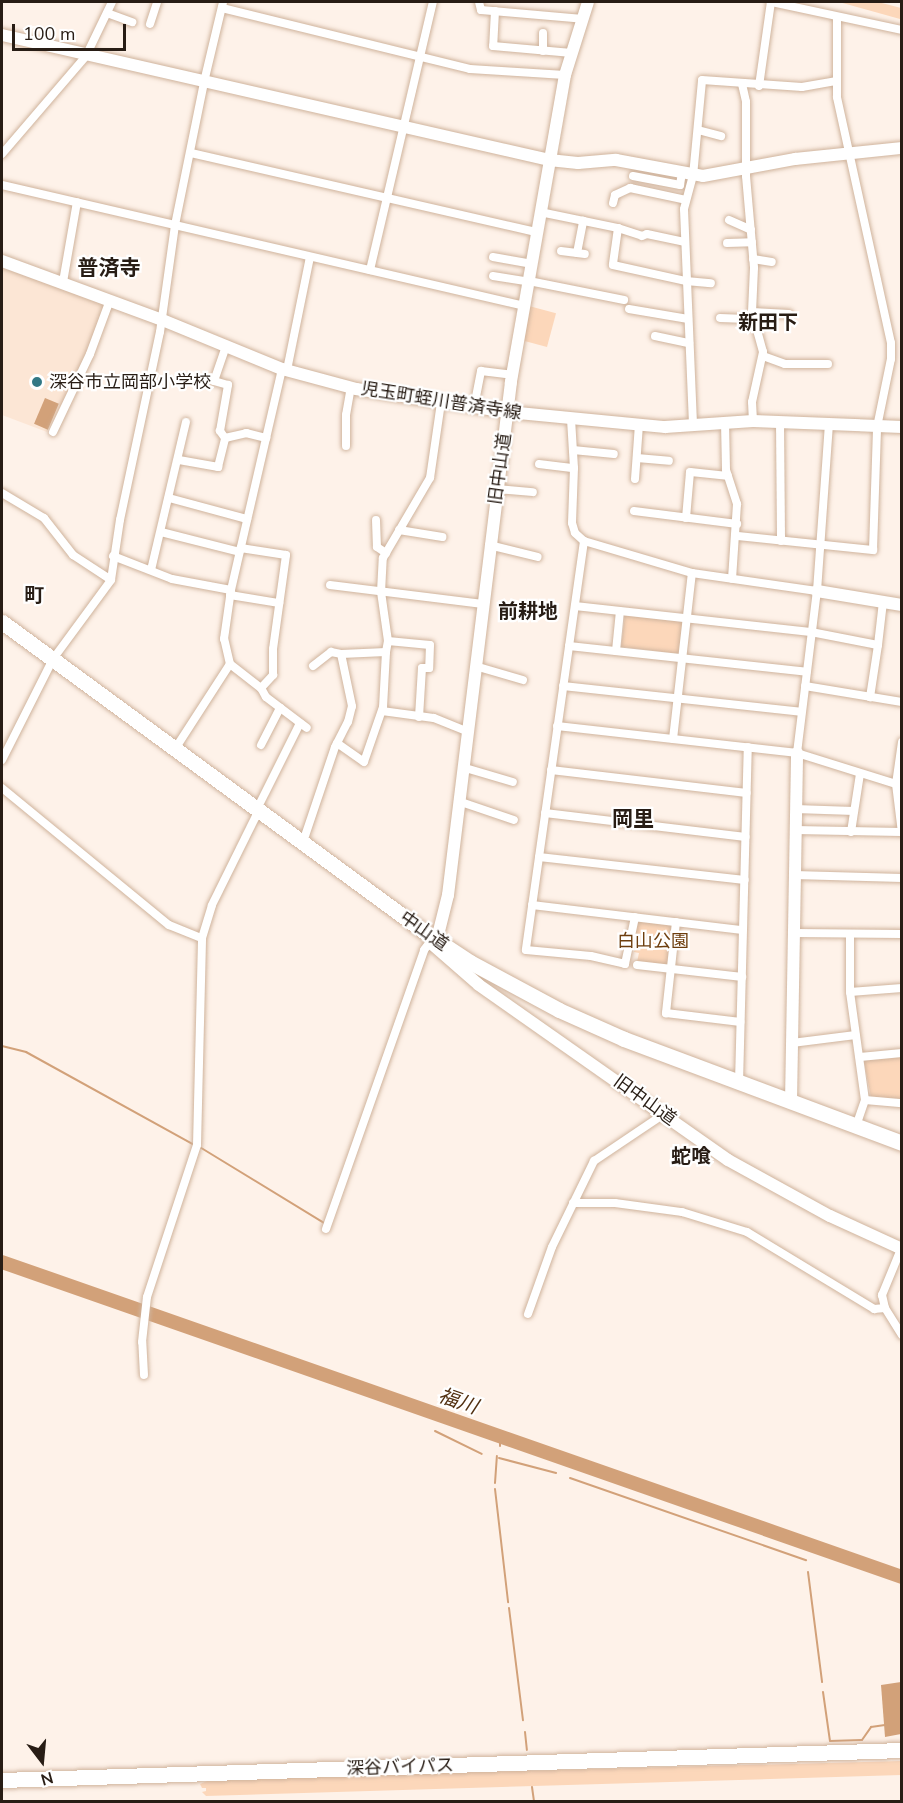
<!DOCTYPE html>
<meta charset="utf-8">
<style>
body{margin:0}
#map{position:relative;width:903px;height:1803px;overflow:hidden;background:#fef2e9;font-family:"Nunito Sans","Noto Sans JP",sans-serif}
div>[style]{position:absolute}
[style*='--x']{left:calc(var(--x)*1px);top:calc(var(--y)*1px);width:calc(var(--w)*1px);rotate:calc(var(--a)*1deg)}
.built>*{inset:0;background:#fce6d5}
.green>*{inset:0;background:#fcd7ba;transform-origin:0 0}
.water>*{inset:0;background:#d2a179;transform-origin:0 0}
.stream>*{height:2px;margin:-1px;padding:0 1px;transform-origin:1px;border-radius:1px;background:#d2a179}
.river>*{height:14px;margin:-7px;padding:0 7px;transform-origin:7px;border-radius:7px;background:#d2a179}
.roads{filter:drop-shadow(0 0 2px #cfb39c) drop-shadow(0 0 2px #cfb39c)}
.street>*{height:8px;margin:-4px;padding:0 4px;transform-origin:4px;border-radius:4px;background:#fff}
.secondary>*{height:12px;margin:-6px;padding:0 6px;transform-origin:6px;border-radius:6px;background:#fff}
.highway>*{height:15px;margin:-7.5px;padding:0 7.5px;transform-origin:7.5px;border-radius:7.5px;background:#fff}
.dots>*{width:16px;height:16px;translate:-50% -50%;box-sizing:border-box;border:3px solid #fff;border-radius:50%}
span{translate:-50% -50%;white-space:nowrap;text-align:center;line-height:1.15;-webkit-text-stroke:4.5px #fff;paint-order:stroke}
.poi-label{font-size:18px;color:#281d15}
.left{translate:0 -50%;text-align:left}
.street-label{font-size:18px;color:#281d15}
.park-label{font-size:18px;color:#6d3e0e}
.neighbourhood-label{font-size:20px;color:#281d15;font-weight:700}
.water-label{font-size:20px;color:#523011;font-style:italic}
.quarter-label{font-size:21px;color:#281d15;font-weight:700}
.frame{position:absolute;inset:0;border:3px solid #281d15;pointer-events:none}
.north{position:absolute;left:12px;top:1731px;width:60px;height:60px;-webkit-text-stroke:4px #fff;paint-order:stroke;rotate:164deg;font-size:16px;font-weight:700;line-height:24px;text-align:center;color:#281d15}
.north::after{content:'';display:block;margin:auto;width:21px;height:27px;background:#281d15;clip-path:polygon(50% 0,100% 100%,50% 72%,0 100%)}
.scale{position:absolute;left:12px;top:24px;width:114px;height:27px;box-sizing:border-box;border:3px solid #281d15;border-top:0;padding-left:8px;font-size:18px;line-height:21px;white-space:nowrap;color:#281d15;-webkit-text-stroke:4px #fff;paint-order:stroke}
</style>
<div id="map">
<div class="built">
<div style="clip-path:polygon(2px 268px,104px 303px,90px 348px,47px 432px,2px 415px)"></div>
</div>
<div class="green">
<div style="clip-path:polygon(839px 2px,878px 2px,901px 8px,901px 11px,900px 19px)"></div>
<div style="left:529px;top:306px;width:28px;height:35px;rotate:15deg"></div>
<div style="left:625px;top:615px;width:58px;height:32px;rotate:7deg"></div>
<div style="clip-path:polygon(639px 921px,673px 926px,669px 966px,637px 962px,639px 953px,634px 952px,636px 922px)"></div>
<div style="clip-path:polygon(901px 1056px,901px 1099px,871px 1097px,864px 1062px,867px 1059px)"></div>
<div style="clip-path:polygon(902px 1761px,901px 1775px,206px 1796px,202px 1792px,206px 1791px,206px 1788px,202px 1788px,200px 1784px,212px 1779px)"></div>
</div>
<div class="water">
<div style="left:45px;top:398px;width:15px;height:28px;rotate:23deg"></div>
<div style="clip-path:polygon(901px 1682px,901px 1734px,885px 1737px,881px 1685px)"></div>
</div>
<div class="stream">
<div style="--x:2;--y:1046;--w:25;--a:14"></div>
<div style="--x:26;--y:1052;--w:191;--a:28.9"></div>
<div style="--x:198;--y:1146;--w:148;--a:31.4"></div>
<div style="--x:435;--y:1431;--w:52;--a:26.1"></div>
<div style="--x:500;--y:1446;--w:9;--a:-90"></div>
<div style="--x:499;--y:1458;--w:59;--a:14.7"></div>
<div style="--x:570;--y:1478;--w:250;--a:19.2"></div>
<div style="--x:495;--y:1483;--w:27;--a:-86"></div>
<div style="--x:495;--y:1489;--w:114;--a:83.4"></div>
<div style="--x:808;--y:1572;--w:111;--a:82.7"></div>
<div style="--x:509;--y:1608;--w:113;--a:82.9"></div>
<div style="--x:823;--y:1692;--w:49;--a:81.9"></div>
<div style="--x:830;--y:1741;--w:32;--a:-2"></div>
<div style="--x:862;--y:1740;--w:16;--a:-55"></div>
<div style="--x:871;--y:1727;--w:14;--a:-8"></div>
<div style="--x:525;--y:1732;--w:18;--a:84"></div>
<div style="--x:532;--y:1787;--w:15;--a:82"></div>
</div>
<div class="river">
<div style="--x:2;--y:1262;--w:954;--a:19.29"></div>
</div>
<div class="roads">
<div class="street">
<div style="--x:479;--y:2;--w:8;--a:76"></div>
<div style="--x:481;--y:10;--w:102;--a:5"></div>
<div style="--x:222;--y:8;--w:255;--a:13.8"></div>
<div style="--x:470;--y:69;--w:95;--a:3.6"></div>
<div style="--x:495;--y:11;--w:35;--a:93"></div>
<div style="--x:493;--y:46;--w:79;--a:5.1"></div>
<div style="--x:107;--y:13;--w:27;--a:20"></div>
<div style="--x:150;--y:24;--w:23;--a:-72"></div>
<div style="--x:543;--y:33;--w:18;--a:90"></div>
<div style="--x:742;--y:84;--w:18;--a:77"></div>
<div style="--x:746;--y:102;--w:74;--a:90"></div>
<div style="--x:746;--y:176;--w:92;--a:85"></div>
<div style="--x:754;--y:268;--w:44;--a:92.6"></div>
<div style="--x:752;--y:312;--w:41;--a:74.6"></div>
<div style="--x:763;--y:352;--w:51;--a:102.4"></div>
<div style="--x:752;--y:402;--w:19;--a:87"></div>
<div style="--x:759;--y:86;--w:85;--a:-81.9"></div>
<div style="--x:771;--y:2;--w:134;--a:12.1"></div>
<div style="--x:698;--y:130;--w:24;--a:15"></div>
<div style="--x:191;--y:153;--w:355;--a:12.9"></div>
<div style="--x:2;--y:154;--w:129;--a:-49.4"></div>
<div style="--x:86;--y:56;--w:60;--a:-64.3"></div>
<div style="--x:633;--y:176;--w:48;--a:10.8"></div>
<div style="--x:680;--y:185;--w:12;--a:-81"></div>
<div style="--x:2;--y:185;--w:537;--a:13.03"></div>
<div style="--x:613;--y:203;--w:8;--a:-76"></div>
<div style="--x:615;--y:195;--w:17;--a:-25"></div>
<div style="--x:630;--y:188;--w:57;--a:12.1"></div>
<div style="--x:540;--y:212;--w:80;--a:11.6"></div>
<div style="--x:618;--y:228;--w:37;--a:98"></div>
<div style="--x:613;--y:265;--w:75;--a:12.4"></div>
<div style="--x:686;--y:281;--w:25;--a:5"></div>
<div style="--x:729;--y:220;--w:24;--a:24"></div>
<div style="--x:618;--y:228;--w:25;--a:18"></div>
<div style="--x:642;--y:236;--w:5;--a:-22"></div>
<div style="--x:647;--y:234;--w:38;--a:12"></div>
<div style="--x:727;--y:243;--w:25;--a:-2"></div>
<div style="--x:561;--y:251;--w:24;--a:7"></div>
<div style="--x:577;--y:253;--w:33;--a:-79"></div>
<div style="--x:493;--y:257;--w:40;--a:10"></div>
<div style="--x:753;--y:259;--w:19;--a:9"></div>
<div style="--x:370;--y:270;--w:275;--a:-76.8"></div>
<div style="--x:493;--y:276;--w:36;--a:9"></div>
<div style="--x:529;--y:281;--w:97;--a:11.3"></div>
<div style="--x:63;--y:282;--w:81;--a:-80.1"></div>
<div style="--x:629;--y:309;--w:60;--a:9.6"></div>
<div style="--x:752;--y:312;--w:37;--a:3"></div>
<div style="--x:720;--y:318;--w:34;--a:2"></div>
<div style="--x:655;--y:336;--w:35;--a:12"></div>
<div style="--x:763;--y:356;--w:23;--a:20"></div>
<div style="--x:785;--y:364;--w:43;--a:0"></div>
<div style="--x:287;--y:370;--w:115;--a:-78.5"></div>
<div style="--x:474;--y:407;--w:37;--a:-79"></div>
<div style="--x:481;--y:371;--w:31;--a:7"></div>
<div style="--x:571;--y:419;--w:49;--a:86.5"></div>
<div style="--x:574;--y:468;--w:55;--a:92.1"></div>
<div style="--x:572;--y:523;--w:10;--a:73"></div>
<div style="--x:575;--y:533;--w:12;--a:42"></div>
<div style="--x:584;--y:541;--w:113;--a:16.5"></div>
<div style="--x:692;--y:573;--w:126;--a:8.2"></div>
<div style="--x:725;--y:422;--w:48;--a:88.8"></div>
<div style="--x:726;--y:470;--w:36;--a:72"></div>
<div style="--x:737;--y:504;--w:75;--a:93.8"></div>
<div style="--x:780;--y:422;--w:119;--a:89.5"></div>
<div style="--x:693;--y:424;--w:215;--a:-92.4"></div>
<div style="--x:684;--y:209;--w:34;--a:-75"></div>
<div style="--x:693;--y:176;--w:96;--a:-84.6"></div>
<div style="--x:702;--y:80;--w:100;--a:4"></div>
<div style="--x:802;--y:87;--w:34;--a:-10"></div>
<div style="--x:53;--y:432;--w:86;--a:-64.6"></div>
<div style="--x:90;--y:354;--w:58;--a:-69.7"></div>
<div style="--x:225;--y:438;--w:22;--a:-13"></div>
<div style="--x:246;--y:433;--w:21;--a:14"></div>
<div style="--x:346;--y:446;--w:31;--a:-90"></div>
<div style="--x:346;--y:415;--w:28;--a:-80"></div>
<div style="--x:573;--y:450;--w:41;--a:5.6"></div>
<div style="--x:637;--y:458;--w:32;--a:5"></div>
<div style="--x:179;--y:460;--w:40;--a:10"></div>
<div style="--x:218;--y:467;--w:30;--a:-76"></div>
<div style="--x:225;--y:438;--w:9;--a:-126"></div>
<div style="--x:220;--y:431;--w:47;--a:-80.1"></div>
<div style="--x:228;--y:385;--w:15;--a:-164"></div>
<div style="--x:214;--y:381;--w:37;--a:-71"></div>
<div style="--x:539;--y:464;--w:35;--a:7"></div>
<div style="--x:635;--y:479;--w:54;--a:-85.8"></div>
<div style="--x:497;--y:489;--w:36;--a:5"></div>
<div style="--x:2;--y:493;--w:49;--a:30.8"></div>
<div style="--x:44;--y:518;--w:47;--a:51.9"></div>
<div style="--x:73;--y:555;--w:45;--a:33.3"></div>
<div style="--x:169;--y:498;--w:81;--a:15.1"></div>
<div style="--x:634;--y:511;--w:104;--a:7.2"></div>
<div style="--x:686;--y:518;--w:46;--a:-85"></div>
<div style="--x:690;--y:472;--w:38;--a:6"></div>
<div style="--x:376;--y:520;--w:27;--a:88"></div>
<div style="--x:377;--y:547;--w:11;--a:34"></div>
<div style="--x:399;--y:530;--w:44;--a:9.2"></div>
<div style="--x:161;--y:532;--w:81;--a:14.2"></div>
<div style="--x:737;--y:536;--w:137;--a:5.9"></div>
<div style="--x:873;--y:550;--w:123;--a:-88.1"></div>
<div style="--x:877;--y:427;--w:69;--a:-78.4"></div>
<div style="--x:891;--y:359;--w:16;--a:-90"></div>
<div style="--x:891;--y:343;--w:252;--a:-102.4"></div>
<div style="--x:837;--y:97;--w:79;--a:-90"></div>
<div style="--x:584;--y:541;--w:413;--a:98.1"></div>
<div style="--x:526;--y:950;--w:65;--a:5.3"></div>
<div style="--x:591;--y:956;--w:35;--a:13"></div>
<div style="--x:625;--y:964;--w:48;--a:-78"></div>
<div style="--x:489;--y:545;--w:50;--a:13.8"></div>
<div style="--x:113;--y:556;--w:63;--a:21.3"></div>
<div style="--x:172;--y:579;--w:60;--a:10.6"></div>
<div style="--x:151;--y:570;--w:152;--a:-76.7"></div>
<div style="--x:330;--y:585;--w:154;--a:7.1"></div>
<div style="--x:230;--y:595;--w:50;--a:9.3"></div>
<div style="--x:575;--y:606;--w:237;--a:6.3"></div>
<div style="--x:811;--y:632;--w:68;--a:11"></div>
<div style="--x:878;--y:645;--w:53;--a:98.7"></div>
<div style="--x:388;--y:641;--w:42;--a:5.4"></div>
<div style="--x:430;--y:645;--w:23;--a:92"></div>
<div style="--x:429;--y:668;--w:7;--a:180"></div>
<div style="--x:422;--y:668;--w:49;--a:93.5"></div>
<div style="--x:878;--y:645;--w:43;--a:-83.4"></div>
<div style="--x:569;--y:646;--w:239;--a:6.2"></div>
<div style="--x:616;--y:651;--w:40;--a:-84.3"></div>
<div style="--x:386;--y:652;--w:11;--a:-80"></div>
<div style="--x:388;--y:641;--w:49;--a:-98.1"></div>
<div style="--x:381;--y:592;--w:34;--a:-87"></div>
<div style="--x:383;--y:558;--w:93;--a:-59.6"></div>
<div style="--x:430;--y:478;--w:76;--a:-81.7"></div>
<div style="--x:230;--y:664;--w:39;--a:38"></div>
<div style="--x:261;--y:688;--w:18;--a:-47"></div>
<div style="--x:273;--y:675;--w:26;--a:-90"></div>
<div style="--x:273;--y:649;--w:95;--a:-82.1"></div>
<div style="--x:286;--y:555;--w:46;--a:-171.2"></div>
<div style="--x:313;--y:666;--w:23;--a:-38"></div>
<div style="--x:331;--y:652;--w:10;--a:11"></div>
<div style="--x:475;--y:666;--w:50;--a:16.3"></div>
<div style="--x:563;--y:686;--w:239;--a:6.2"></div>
<div style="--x:805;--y:686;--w:98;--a:9.4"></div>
<div style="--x:261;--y:688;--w:10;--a:61"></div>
<div style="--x:266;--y:697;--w:51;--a:37.1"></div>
<div style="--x:382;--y:711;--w:52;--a:7.7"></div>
<div style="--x:434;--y:718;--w:35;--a:22"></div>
<div style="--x:557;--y:726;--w:242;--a:6.4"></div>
<div style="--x:797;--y:753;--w:110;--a:17.4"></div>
<div style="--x:673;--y:739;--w:167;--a:-83.5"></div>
<div style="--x:902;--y:742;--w:42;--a:98.1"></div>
<div style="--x:896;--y:784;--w:49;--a:83"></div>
<div style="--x:261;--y:745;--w:42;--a:-62.8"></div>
<div style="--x:175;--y:749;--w:101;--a:-57.1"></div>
<div style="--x:230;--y:664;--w:26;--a:-103"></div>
<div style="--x:224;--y:639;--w:49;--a:-81.9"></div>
<div style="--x:231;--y:590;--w:227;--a:-77"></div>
<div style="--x:797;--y:753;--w:163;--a:-83"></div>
<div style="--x:817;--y:591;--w:167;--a:-85.9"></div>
<div style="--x:2;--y:760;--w:113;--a:-63.2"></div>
<div style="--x:53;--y:659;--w:98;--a:-53.7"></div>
<div style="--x:111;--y:580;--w:61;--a:-81.5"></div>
<div style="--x:120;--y:520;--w:192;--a:-78"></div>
<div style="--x:160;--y:332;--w:108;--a:-82"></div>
<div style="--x:175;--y:225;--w:146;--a:-78.5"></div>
<div style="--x:204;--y:82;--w:82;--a:-76.6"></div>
<div style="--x:462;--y:767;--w:53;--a:16.4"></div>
<div style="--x:551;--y:770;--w:197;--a:6.7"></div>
<div style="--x:2;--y:788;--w:216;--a:39.4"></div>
<div style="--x:169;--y:925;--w:35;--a:22"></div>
<div style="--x:458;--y:801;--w:59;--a:18.7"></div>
<div style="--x:257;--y:809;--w:96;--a:-63.4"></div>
<div style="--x:795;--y:809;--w:59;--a:1.9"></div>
<div style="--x:545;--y:813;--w:202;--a:6.8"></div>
<div style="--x:795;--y:830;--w:106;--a:1.1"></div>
<div style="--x:851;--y:832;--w:59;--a:-81.2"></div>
<div style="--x:303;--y:842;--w:100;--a:-71.4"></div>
<div style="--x:335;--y:747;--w:28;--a:-63"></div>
<div style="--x:348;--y:722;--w:16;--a:-76"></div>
<div style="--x:352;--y:706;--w:53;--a:-101.9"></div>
<div style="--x:341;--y:654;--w:45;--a:-2.5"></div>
<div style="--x:386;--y:652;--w:55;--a:93.1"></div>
<div style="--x:383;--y:707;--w:58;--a:109.1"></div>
<div style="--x:364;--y:762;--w:33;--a:-145"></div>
<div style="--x:539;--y:857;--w:207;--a:6.4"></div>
<div style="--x:794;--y:875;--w:108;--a:1.6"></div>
<div style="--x:532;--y:905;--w:212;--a:6.8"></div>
<div style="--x:676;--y:922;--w:92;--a:96.3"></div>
<div style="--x:666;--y:1013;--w:75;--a:6.9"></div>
<div style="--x:794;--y:933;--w:108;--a:0.5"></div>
<div style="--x:850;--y:934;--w:58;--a:90"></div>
<div style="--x:850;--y:992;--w:109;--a:82.1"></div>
<div style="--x:865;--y:1100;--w:28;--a:109"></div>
<div style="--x:637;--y:965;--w:106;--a:6.5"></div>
<div style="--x:850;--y:992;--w:52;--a:-4.4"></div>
<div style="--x:792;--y:1043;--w:64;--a:-7.1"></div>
<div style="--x:860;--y:1057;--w:42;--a:-5.4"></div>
<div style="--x:739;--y:1083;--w:336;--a:-88.5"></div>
<div style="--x:865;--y:1100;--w:37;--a:5"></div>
<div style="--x:573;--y:1203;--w:42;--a:0"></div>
<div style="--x:615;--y:1203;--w:68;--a:7.7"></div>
<div style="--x:682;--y:1212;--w:68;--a:17.1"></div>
<div style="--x:747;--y:1232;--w:149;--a:31.2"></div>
<div style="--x:874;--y:1309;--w:11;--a:-5"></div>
<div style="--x:326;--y:1229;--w:296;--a:-70.6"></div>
<div style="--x:424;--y:950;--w:15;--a:-53"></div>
<div style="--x:901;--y:1249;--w:50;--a:112.4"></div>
<div style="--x:882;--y:1295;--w:13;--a:77"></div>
<div style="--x:885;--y:1308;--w:32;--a:58"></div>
<div style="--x:528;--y:1314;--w:71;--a:-70.3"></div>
<div style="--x:552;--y:1247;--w:96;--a:-64"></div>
<div style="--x:594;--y:1161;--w:84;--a:-33.9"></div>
<div style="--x:144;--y:1375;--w:33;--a:-93"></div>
<div style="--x:142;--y:1342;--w:45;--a:-83.7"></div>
<div style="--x:147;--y:1297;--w:160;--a:-71.8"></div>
<div style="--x:197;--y:1145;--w:207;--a:-88.6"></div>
<div style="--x:202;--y:938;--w:34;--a:-73"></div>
<div style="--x:212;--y:905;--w:106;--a:-63.7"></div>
</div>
<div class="secondary">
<div style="--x:588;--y:2;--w:77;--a:107.5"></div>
<div style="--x:565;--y:75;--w:312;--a:100"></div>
<div style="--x:511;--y:382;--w:517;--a:97"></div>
<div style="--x:448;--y:895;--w:38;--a:104"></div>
<div style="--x:439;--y:932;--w:14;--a:120"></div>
<div style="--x:432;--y:944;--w:62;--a:41.1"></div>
<div style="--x:479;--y:985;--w:304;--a:35.1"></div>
<div style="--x:728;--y:1160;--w:116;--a:28.8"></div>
<div style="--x:830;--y:1216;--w:79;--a:24.6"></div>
<div style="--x:2;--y:35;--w:561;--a:12.87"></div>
<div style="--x:549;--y:160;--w:29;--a:6"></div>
<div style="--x:578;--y:163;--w:38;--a:-5"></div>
<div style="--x:616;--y:160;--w:88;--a:10.4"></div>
<div style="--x:703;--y:176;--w:94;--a:-10.5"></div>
<div style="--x:795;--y:159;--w:108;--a:-5.9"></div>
<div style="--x:2;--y:261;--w:168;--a:20.2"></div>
<div style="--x:160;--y:319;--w:132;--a:22.3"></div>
<div style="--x:282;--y:369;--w:77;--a:15.1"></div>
<div style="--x:356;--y:389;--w:154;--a:8.6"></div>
<div style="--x:508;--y:412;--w:158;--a:5.5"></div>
<div style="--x:665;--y:427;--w:88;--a:-3.9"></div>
<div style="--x:753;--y:421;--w:149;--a:2.3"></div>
<div style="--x:817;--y:591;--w:86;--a:9.4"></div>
<div style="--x:791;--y:1102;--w:349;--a:-89"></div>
</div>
<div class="highway">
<div style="--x:2;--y:622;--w:526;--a:36.26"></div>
<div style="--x:426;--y:933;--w:53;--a:33.4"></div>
<div style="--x:470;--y:962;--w:101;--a:28.3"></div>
<div style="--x:559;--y:1010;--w:71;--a:24"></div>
<div style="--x:624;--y:1039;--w:297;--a:20.5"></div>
<div style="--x:2;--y:1780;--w:900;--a:-1.91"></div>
</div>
</div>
<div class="dots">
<div style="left:37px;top:382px;background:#327885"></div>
</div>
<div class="poi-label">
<span class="left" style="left:49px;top:382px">深谷市立岡部小学校</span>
</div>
<div class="street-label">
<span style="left:441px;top:401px;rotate:9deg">児玉町蛭川普済寺線</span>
<span style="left:500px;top:469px;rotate:-82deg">旧中山道</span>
<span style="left:424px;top:931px;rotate:35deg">中山道</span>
<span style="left:645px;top:1100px;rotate:36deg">旧中山道</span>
<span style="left:400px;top:1767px;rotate:-2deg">深谷バイパス</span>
</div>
<div class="park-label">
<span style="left:653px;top:941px">白山公園</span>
</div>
<div class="neighbourhood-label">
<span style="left:768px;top:322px">新田下</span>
<span style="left:34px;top:595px">町</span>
<span style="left:528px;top:611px">前耕地</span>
<span style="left:691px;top:1156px">蛇喰</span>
</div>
<div class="water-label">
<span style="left:458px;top:1401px;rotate:19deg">福川</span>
</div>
<div class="quarter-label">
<span style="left:109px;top:268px">普済寺</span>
<span style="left:633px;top:819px">岡里</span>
</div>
<div class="frame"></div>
<div class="north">N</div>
<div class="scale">100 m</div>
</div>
